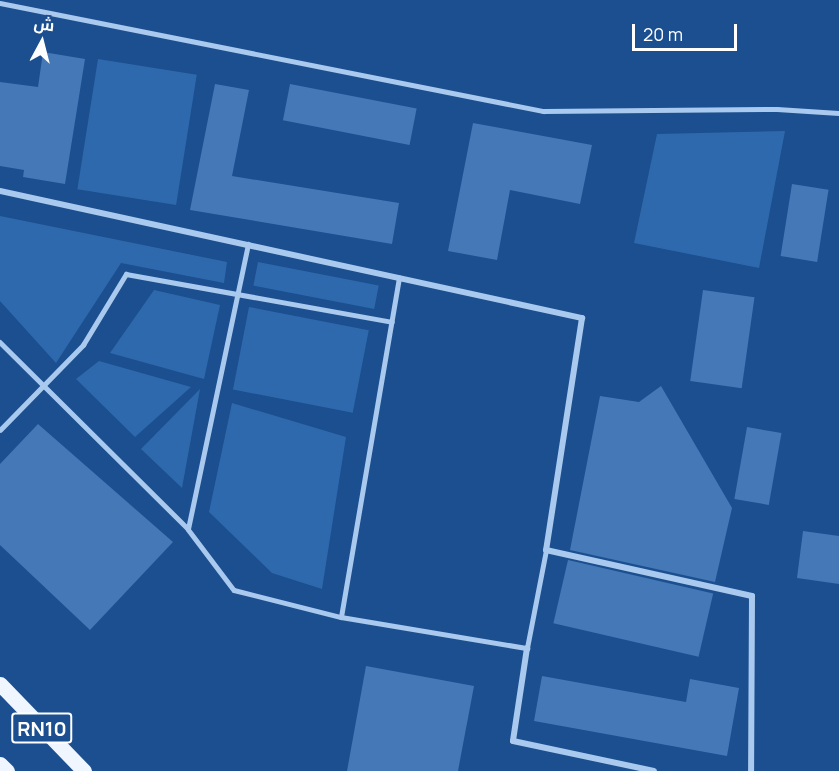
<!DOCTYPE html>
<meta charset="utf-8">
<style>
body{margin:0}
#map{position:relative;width:839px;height:771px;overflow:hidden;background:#1b4f8f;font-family:Manrope,Cairo,sans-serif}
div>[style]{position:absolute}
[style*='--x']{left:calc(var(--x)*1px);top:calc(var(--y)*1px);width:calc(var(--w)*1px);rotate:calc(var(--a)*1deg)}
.green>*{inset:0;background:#2e69ad;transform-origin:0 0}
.building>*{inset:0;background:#4478b7;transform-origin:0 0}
.lane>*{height:4.5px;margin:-2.25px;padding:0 2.25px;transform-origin:2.25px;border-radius:2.25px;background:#a9c9ee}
.street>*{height:6px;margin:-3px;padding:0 3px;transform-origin:3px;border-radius:3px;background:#a9c9ee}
.primary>*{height:15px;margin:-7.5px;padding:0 7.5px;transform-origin:7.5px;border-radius:7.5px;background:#f0f6ff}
span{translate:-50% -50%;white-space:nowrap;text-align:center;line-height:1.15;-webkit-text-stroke:4.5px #1b4f8f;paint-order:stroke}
.shield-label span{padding:2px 4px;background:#1b4f8f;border:2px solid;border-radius:4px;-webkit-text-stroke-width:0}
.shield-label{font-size:20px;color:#fff;font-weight:700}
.north{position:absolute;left:12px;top:12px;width:60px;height:60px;-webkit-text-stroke:4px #1b4f8f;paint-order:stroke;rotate:7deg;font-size:16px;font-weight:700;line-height:24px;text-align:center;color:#fff}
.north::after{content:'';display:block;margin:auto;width:21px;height:27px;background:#fff;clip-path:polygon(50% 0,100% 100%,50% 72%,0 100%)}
.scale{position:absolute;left:632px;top:24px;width:105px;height:27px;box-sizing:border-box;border:3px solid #fff;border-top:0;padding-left:8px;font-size:18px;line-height:21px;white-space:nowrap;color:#fff;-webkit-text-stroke:4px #1b4f8f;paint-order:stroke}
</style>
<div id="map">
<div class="green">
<div style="left:98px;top:59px;width:100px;height:132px;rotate:9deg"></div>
<div style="clip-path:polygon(785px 131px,759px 268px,634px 243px,657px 134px)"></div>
<div style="clip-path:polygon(0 216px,227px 262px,224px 283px,121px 263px,56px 363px,0 301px)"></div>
<div style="left:258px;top:262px;width:123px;height:24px;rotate:11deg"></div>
<div style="clip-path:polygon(154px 290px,220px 305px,204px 379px,110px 353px)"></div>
<div style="left:249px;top:307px;width:122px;height:84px;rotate:11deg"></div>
<div style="clip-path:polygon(99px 361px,191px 387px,135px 437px,76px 379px)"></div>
<div style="clip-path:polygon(200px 389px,182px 488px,141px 449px)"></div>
<div style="clip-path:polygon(232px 403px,346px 437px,322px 589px,272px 573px,209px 512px)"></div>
</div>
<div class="building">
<div style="clip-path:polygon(43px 52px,85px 59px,65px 184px,23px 177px,24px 170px,0 166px,0 82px,38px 87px)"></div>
<div style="clip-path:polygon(215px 84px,249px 90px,232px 176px,399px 203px,392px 244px,190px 210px)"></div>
<div style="left:290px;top:84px;width:129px;height:37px;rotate:11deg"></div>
<div style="clip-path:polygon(473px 123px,592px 145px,580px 204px,510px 190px,497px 260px,448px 251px)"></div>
<div style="left:792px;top:184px;width:37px;height:73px;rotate:9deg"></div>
<div style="left:703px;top:290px;width:52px;height:92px;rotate:8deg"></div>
<div style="clip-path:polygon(661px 386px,732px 508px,715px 582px,570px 550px,600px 396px,639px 402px)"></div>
<div style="clip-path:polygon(38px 424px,173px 542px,90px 630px,0 545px,0 464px)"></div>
<div style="left:747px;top:427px;width:35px;height:73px;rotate:10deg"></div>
<div style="clip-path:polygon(803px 531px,839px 536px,839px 584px,797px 578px)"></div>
<div style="left:568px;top:560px;width:149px;height:65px;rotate:13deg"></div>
<div style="clip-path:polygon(366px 666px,474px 686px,458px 771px,347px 771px)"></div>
<div style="clip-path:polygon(542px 676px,686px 702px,690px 679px,739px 688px,727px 756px,534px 721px)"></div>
</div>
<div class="lane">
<div style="--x:0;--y:3;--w:554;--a:11.25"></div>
<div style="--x:543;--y:111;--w:234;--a:-0.5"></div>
<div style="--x:777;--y:109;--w:62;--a:3.7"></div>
<div style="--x:0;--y:342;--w:265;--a:44.8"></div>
<div style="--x:188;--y:529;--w:76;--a:53"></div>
<div style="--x:234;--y:590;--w:110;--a:14.2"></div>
<div style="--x:341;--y:617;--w:189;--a:9.5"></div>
<div style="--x:527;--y:648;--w:100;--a:-79"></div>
<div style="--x:0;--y:430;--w:119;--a:-45.7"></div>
<div style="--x:83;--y:345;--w:83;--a:-58.8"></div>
<div style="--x:126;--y:274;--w:270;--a:10.2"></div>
<div style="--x:188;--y:529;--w:291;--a:-78.1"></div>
<div style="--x:341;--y:617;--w:344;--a:-80.3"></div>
</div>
<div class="street">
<div style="--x:0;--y:191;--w:596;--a:12.31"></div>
<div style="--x:582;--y:318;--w:235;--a:98.8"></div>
<div style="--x:546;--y:550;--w:211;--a:12.6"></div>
<div style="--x:752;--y:596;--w:175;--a:90.3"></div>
<div style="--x:527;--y:648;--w:94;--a:98.6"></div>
<div style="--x:513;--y:741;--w:144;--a:12"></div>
</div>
<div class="primary">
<div style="--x:0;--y:684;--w:121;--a:46"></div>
<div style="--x:0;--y:764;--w:10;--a:45"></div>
</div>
<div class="shield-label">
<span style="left:42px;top:728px">RN10</span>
</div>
<div class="north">ش</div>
<div class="scale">20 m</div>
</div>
